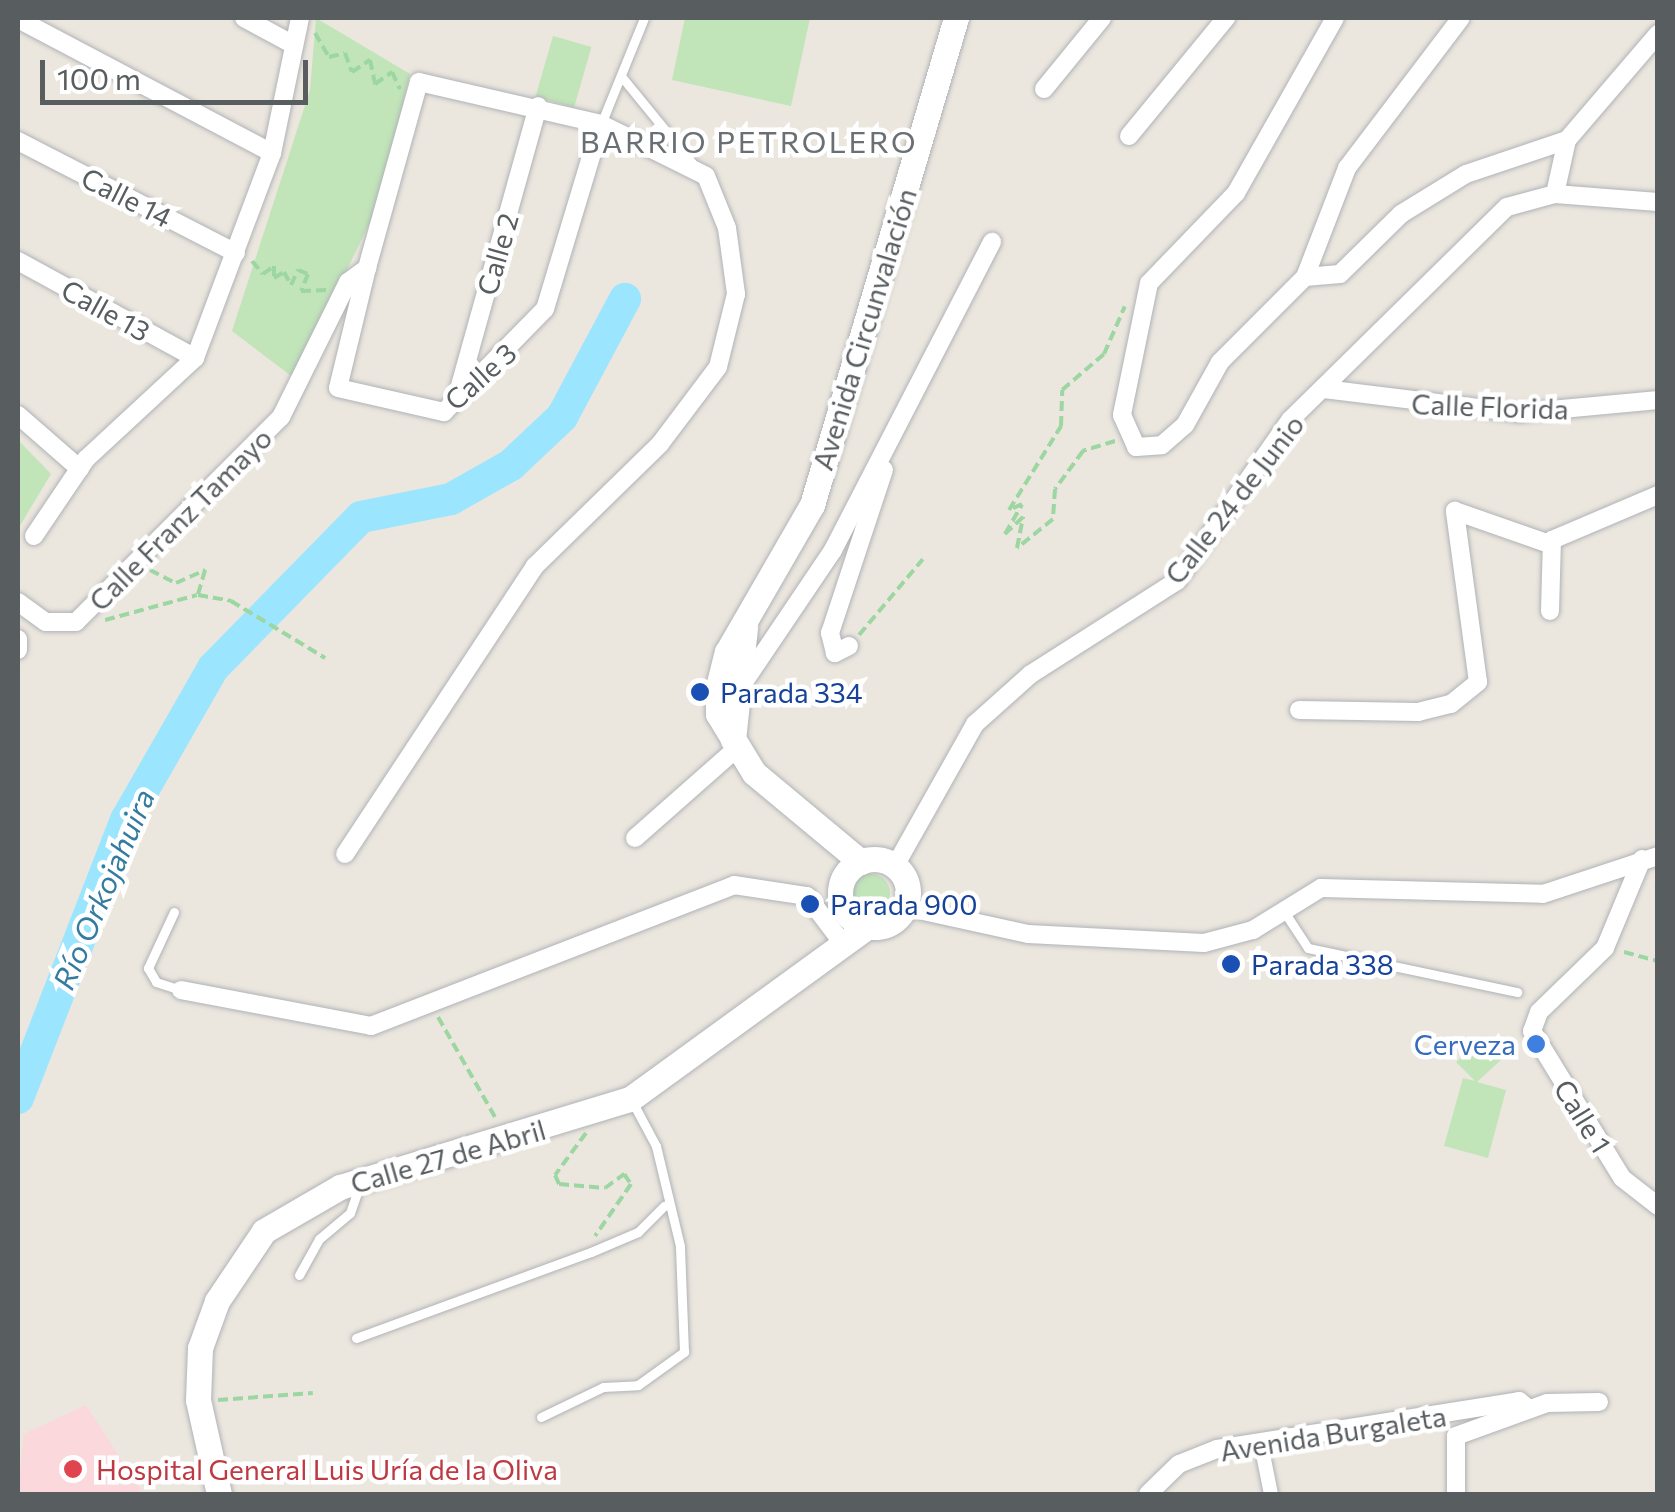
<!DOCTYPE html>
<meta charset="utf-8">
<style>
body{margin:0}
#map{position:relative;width:1675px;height:1512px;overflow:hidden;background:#ebe6de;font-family:Commissioner,sans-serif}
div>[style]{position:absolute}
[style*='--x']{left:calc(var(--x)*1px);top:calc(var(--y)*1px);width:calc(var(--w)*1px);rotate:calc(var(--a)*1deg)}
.medical>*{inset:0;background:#fbd8db}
.green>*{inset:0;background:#c1e4b9;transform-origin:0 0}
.round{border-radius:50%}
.river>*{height:32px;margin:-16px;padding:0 16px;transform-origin:16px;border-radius:16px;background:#9be5ff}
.path>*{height:4px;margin-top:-2px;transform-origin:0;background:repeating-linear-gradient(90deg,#9cd6a1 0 10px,transparent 0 15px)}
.roads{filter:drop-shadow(0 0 2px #b0b3b7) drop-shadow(0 0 2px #b0b3b7)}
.service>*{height:9px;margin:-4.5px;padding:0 4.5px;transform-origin:4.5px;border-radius:4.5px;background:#fff}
.pedestrian>*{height:14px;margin:-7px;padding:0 7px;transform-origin:7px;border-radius:7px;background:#fff}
.minor>*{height:18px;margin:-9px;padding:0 9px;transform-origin:9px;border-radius:9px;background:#fff}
.secondary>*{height:25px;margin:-12.5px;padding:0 12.5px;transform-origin:12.5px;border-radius:12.5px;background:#fff}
.secondary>.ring{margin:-12.5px;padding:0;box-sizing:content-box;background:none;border:25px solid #fff;border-radius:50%}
.dots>*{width:28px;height:28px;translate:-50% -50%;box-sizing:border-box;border:5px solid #fff;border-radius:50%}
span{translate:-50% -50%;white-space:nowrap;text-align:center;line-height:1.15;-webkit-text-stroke:9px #fff;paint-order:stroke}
.street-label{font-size:28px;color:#585d60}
.transit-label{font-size:28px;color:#164399}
.left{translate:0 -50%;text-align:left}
.shop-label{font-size:28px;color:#366cbe}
.right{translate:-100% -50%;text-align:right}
.health-label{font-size:28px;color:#be3a42}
.neighbourhood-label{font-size:30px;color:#696f72;letter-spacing:2.5px}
.water-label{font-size:30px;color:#337ba0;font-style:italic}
.frame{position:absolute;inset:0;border:20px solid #585d60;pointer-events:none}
.scale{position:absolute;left:40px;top:60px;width:268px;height:45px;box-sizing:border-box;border:5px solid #585d60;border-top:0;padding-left:12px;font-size:30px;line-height:35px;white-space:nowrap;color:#585d60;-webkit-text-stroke:8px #fff;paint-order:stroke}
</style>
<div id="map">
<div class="medical">
<div style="clip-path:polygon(86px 1405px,143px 1494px,18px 1494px,24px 1434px)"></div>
</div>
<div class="green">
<div style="clip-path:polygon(316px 18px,410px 74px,380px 202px,294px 378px,232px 331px,310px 90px)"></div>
<div style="clip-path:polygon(685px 18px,810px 18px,791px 106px,672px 80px)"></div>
<div style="left:553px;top:36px;width:40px;height:63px;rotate:16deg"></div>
<div style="clip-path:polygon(18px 440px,51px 474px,18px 529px)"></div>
<div class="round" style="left:852px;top:874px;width:38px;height:38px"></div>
<div style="clip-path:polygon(1487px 1036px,1504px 1057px,1477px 1082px,1506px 1090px,1488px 1158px,1444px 1146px,1463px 1078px,1475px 1081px,1456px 1062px)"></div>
</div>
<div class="river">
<div style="--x:18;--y:1098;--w:298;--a:-68.8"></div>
<div style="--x:126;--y:820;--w:175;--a:-60.2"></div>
<div style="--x:213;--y:668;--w:211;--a:-45.6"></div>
<div style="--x:361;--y:517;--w:92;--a:-11.3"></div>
<div style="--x:451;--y:499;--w:69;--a:-29.5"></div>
<div style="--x:511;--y:465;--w:70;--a:-43.3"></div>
<div style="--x:562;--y:417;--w:134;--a:-61.9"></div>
</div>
<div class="path">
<div style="--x:315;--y:33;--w:28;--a:60"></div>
<div style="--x:329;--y:57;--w:16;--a:-14"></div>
<div style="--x:345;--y:53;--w:20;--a:70"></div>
<div style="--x:352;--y:72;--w:22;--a:-34"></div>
<div style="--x:370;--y:60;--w:25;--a:78"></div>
<div style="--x:375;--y:84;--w:21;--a:-35"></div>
<div style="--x:392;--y:72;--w:19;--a:65"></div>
<div style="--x:252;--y:261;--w:17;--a:50"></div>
<div style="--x:263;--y:274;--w:14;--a:-36"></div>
<div style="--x:274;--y:266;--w:12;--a:90"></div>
<div style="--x:274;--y:278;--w:12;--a:-31"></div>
<div style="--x:284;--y:272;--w:15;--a:62"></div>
<div style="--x:291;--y:285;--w:17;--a:-65"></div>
<div style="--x:298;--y:270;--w:11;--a:22"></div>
<div style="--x:308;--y:274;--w:18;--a:112"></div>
<div style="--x:301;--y:291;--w:27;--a:-2"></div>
<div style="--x:1115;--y:441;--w:34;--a:163"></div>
<div style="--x:1083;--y:451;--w:47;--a:126.4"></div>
<div style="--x:1055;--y:489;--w:30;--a:94"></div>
<div style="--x:1053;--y:519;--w:46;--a:141.1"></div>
<div style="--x:1017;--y:548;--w:32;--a:-79"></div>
<div style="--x:1023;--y:517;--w:25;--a:137"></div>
<div style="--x:1005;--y:534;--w:34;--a:-60"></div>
<div style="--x:1022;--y:504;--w:14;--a:155"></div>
<div style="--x:1009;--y:510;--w:99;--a:-58.2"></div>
<div style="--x:1061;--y:426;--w:36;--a:-88"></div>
<div style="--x:1062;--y:390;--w:55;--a:-40.6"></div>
<div style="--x:1104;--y:354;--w:52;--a:-66.4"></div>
<div style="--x:150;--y:570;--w:29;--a:27"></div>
<div style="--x:176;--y:583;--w:32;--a:-24"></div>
<div style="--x:205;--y:570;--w:26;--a:106"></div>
<div style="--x:198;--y:595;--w:34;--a:10"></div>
<div style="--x:231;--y:601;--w:110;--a:31.2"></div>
<div style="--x:105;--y:620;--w:95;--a:-15.2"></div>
<div style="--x:859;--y:635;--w:99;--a:-49.9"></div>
<div style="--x:1624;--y:952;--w:35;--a:15"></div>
<div style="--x:438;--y:1017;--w:115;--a:60.3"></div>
<div style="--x:586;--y:1133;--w:52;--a:126.4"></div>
<div style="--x:555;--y:1175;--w:10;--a:66"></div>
<div style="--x:559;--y:1184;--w:46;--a:5"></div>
<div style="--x:605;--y:1188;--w:24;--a:-36"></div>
<div style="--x:624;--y:1174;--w:12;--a:55"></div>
<div style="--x:631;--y:1184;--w:63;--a:124.7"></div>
<div style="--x:218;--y:1400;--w:95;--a:-4.2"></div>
</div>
<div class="roads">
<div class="service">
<div style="--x:621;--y:76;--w:119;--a:50.8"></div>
<div style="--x:601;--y:124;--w:114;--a:-67.9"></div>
<div style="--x:174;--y:912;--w:62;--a:114.9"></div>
<div style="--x:148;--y:968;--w:16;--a:60"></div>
<div style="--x:156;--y:982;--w:26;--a:18"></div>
<div style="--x:1285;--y:913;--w:42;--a:56.7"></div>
<div style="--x:1308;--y:948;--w:214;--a:11.9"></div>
<div style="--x:299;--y:1275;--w:41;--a:-60.9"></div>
<div style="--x:319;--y:1239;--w:40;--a:-40"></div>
<div style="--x:350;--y:1213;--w:31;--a:-71"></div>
<div style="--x:356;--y:1338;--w:250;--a:-20.1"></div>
<div style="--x:591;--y:1252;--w:51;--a:-23.1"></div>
<div style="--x:638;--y:1232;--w:37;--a:-45"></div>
<div style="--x:541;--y:1417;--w:69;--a:-25.8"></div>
<div style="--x:603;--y:1387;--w:35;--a:-3"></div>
<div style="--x:638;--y:1385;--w:57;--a:-35.7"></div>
<div style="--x:684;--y:1352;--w:106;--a:-92.2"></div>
<div style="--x:680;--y:1246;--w:103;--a:-103.5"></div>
<div style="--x:656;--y:1146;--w:51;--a:-118.1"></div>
</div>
<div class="pedestrian">
<div style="--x:1261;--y:1444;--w:51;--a:78.7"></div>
</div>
<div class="minor">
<div style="--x:244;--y:18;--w:57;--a:28.4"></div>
<div style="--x:1335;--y:18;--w:201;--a:119.5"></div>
<div style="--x:1236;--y:193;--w:125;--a:134"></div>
<div style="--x:1149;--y:283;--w:135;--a:101.6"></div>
<div style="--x:1122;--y:415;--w:35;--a:66"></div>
<div style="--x:1136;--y:447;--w:26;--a:-4"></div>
<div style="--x:1162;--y:445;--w:30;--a:-41"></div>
<div style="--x:1185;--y:425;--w:72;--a:-60.9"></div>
<div style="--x:1220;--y:362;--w:120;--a:-45"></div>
<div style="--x:1305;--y:277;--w:35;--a:-5"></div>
<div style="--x:1340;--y:274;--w:86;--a:-44.5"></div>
<div style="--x:1401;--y:214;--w:76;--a:-31.6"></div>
<div style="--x:1466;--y:174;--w:107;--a:-18.6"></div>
<div style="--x:18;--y:19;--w:287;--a:27.8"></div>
<div style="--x:1044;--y:89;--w:92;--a:-50.8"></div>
<div style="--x:1129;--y:136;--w:153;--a:-50.6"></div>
<div style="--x:18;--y:141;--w:245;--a:27.2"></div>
<div style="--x:1555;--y:194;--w:55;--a:-77.5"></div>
<div style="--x:1567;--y:140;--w:140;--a:-49.4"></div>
<div style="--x:18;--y:261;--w:202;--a:28.7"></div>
<div style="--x:367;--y:268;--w:123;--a:103.6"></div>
<div style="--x:338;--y:388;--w:109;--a:12.8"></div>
<div style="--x:444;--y:412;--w:144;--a:-45.6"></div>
<div style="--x:545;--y:309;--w:193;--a:-73.2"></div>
<div style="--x:1305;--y:277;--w:117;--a:-68.9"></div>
<div style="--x:1347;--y:168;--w:188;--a:-52.8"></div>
<div style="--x:1324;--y:389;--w:196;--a:7"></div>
<div style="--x:1519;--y:413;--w:140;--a:-5.3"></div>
<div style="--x:456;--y:400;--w:305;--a:-74.4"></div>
<div style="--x:18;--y:415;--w:82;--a:41.1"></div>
<div style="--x:34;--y:536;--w:93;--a:-56"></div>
<div style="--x:86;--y:459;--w:149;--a:-42.8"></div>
<div style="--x:195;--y:358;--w:219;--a:-69.4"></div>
<div style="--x:272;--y:153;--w:138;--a:-78.3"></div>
<div style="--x:18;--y:602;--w:34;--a:36"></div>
<div style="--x:46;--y:622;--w:30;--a:0"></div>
<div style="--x:76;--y:622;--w:290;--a:-45"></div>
<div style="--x:281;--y:417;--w:151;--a:-63.6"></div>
<div style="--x:348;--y:282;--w:24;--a:-36"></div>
<div style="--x:367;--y:268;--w:193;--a:-74.4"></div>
<div style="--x:419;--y:82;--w:187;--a:13"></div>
<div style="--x:601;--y:124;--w:117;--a:26.3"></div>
<div style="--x:706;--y:176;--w:56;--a:68"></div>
<div style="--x:727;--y:228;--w:67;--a:82.2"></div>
<div style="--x:736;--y:294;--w:75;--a:103.9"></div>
<div style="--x:718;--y:367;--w:96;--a:127"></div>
<div style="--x:660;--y:444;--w:175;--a:135.7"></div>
<div style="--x:535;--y:566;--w:345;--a:123.4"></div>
<div style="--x:1550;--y:611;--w:71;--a:-88.4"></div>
<div style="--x:1552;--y:540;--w:115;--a:-23"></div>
<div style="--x:18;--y:639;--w:11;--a:90"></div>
<div style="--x:849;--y:646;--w:16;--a:153"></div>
<div style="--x:835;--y:653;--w:21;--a:-104"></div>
<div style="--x:830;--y:633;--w:172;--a:-71.7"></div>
<div style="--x:742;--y:685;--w:163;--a:-56"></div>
<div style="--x:833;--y:550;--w:347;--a:-62.7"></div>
<div style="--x:1299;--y:710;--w:119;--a:1"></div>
<div style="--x:1418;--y:712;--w:34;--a:-14"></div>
<div style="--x:1451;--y:704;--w:35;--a:-39"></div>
<div style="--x:1478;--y:682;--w:173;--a:-97.7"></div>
<div style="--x:1455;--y:511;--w:100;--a:19.3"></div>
<div style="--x:635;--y:838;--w:135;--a:-41.4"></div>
<div style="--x:1642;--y:859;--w:96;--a:112.6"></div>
<div style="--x:1605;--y:948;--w:92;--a:135.9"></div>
<div style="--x:1539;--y:1012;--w:20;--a:110"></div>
<div style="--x:1532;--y:1031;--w:172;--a:58.5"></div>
<div style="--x:1622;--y:1178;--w:46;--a:37.9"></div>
<div style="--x:895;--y:866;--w:163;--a:-60.6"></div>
<div style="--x:975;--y:724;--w:75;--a:-41.8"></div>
<div style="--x:1031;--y:674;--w:173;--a:-32.5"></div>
<div style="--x:1177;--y:581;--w:197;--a:-54.9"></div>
<div style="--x:1290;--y:420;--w:304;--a:-44.5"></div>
<div style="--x:1507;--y:207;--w:50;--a:-15.2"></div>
<div style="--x:1555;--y:194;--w:103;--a:4.4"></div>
<div style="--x:905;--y:907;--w:126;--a:12.4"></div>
<div style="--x:1028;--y:934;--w:176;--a:2.9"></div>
<div style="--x:1204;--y:943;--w:51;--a:-14.9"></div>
<div style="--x:1253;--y:930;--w:80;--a:-31.7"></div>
<div style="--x:1321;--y:888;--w:222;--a:1.5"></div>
<div style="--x:1543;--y:894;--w:121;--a:-18.3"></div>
<div style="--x:181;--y:990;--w:193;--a:10.7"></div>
<div style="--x:371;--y:1026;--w:389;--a:-21.2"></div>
<div style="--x:734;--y:885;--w:74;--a:8.6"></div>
<div style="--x:807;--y:896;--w:61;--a:52.9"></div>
<div style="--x:1148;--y:1494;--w:43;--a:-44.1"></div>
<div style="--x:1179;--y:1464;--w:41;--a:-21.5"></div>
<div style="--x:1217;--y:1449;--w:306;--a:-9"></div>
<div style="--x:1519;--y:1401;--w:11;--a:38"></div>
<div style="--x:1456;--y:1494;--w:58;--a:-90"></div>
<div style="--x:1456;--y:1436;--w:97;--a:-19.9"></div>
<div style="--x:1547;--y:1403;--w:52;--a:-1.1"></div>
</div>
<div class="secondary">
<div style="--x:733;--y:740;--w:114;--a:-83.9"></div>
<div class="ring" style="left:840px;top:859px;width:43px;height:43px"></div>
<div style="--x:861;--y:862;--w:139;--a:-140.2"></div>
<div style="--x:754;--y:773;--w:69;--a:-121.4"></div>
<div style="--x:718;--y:714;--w:27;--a:-90"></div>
<div style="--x:718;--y:687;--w:36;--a:-76"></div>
<div style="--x:727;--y:652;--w:170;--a:-60"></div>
<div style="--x:812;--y:505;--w:508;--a:-73.53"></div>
<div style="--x:219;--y:1494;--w:96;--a:-102.6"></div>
<div style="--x:198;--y:1400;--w:52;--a:-87.8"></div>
<div style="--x:200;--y:1348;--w:50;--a:-70.1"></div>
<div style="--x:217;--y:1301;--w:84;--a:-56.1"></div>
<div style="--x:264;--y:1231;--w:88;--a:-30.1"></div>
<div style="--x:340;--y:1187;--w:303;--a:-16.9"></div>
<div style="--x:630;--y:1099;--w:294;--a:-36"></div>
</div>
</div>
<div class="dots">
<div style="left:700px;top:692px;background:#1a4fb4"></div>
<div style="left:810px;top:904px;background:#1a4fb4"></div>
<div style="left:1231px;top:964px;background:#1a4fb4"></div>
<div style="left:1536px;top:1044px;background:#3f7fe0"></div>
<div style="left:73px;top:1469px;background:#e0444e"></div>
</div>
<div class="street-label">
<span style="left:127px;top:197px;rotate:27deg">Calle 14</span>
<span style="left:497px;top:254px;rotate:-74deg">Calle 2</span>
<span style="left:106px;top:310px;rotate:29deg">Calle 13</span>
<span style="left:864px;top:329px;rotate:-73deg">Avenida Circunvalación</span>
<span style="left:480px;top:376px;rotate:-42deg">Calle 3</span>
<span style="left:1490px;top:406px;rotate:2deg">Calle Florida</span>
<span style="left:1234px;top:499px;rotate:-52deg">Calle 24 de Junio</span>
<span style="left:180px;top:519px;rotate:-45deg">Calle Franz Tamayo</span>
<span style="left:1583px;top:1116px;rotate:58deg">Calle 1</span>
<span style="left:448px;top:1156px;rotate:-16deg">Calle 27 de Abril</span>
<span style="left:1333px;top:1433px;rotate:-9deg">Avenida Burgaleta</span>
</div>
<div class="transit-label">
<span class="left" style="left:720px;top:692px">Parada 334</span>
<span class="left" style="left:830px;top:904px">Parada 900</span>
<span class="left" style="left:1251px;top:964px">Parada 338</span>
</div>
<div class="shop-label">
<span class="right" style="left:1516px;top:1044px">Cerveza</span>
</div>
<div class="health-label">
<span class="left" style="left:96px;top:1469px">Hospital General Luis Uría de la Oliva</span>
</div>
<div class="neighbourhood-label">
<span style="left:749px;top:141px">BARRIO PETROLERO</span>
</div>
<div class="water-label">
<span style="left:103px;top:889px;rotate:-67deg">Río Orkojahuira</span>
</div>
<div class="frame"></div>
<div class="scale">100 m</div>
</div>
